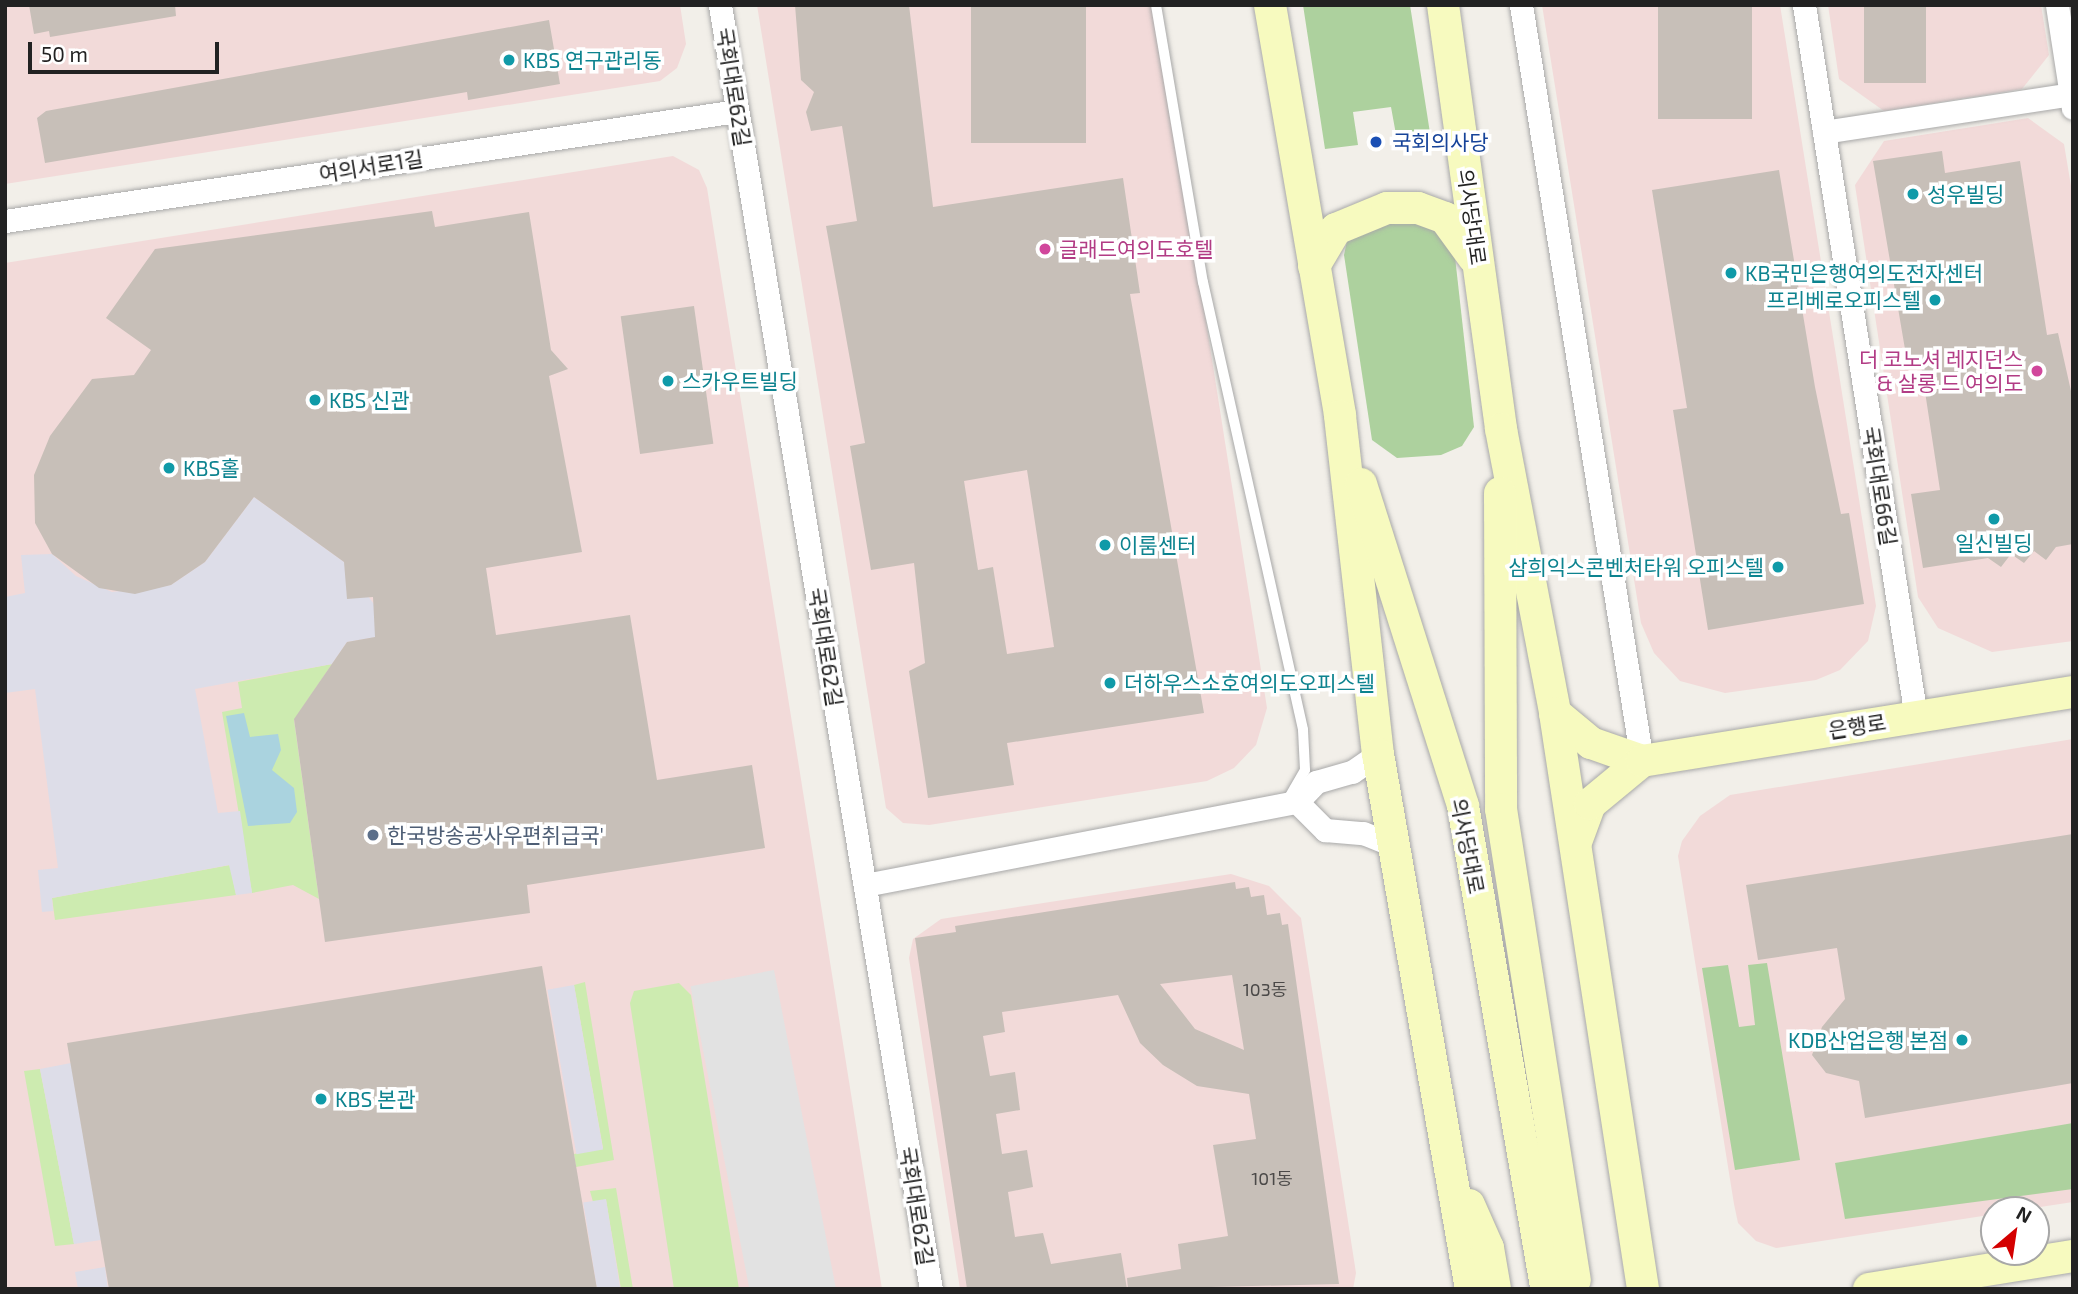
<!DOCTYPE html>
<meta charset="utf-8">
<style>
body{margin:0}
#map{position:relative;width:2078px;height:1294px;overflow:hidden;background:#f2efe9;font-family:"Exo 2","Noto Sans KR",sans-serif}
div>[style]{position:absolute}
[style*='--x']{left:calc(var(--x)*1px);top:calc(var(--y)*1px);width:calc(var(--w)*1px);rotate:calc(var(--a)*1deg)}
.commercial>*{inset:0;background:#f2dad9}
.grass>*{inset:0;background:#cdebb0}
.forest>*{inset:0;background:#add19e}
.parking>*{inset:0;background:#e2e2e2;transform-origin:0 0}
.plaza>*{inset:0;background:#dddde8;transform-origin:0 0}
.water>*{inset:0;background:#aad3df}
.building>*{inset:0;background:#c7bfb8;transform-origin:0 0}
.roads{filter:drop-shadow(0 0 2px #a9a9a9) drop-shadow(0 0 2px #a9a9a9)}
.lane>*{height:10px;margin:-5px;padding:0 5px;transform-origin:5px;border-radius:5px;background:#fff}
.street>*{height:23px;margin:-11.5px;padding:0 11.5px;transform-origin:11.5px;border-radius:11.5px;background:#fff}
.secondary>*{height:32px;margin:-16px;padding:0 16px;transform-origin:16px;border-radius:16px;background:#f7fabf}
.dots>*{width:19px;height:19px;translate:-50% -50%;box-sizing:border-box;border:4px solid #fff;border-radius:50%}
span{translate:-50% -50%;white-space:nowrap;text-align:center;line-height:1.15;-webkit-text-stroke:7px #fff;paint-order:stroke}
.number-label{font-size:18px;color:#4b4948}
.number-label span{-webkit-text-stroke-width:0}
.culture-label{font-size:21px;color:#0d838f}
.left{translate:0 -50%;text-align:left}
.right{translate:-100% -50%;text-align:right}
.street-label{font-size:21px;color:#222}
.transit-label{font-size:21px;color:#164399}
.hotel-label{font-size:21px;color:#b23c85}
.service-label{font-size:21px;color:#4e5e75}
.frame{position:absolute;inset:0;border:7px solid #222;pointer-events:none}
.north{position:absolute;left:1980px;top:1196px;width:70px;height:70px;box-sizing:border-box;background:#fff;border:2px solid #a7a7a7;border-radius:50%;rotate:29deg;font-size:19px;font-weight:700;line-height:28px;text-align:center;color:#222}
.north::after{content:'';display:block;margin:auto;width:24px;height:32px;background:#d40000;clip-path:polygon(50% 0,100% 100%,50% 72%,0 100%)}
.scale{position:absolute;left:28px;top:42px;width:191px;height:32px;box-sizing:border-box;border:4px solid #222;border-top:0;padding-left:9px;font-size:21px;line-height:24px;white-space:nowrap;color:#222;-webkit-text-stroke:5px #fff;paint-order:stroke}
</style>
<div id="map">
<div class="commercial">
<div style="clip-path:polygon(5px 5px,680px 5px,686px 44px,677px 68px,660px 81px,5px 184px)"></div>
<div style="clip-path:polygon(757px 5px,1156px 5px,1267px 708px,1256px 745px,1234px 768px,1207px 781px,929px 825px,903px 823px,886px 808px)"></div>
<div style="clip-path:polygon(1542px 5px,1780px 5px,1876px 606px,1868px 641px,1840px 670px,1816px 680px,1725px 693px,1680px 681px,1654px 653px,1641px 623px)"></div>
<div style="clip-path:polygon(1828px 5px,2041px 5px,2049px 55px,2022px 89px,1884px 111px,1839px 79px)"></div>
<div style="clip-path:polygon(2028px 118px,2064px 144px,2073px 198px,2073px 641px,1992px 652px,1938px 628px,1918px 597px,1855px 185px,1884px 141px)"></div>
<div style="clip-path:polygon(673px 156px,699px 170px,707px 188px,882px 1289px,5px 1289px,5px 263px)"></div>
<div style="clip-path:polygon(2073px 739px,2073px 1202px,1776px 1248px,1756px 1241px,1738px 1223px,1734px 1204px,1678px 856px,1682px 841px,1700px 816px,1730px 795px)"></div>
<div style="clip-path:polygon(1231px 874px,1269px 886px,1301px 918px,1356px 1273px,1353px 1289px,960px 1289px,909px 958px,913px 939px,941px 919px)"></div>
</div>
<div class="grass">
<div style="clip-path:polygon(332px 664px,294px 720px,319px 899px,293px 885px,252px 893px,222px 712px,242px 708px,238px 682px)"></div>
<div style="clip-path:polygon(230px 865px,236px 895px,55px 920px,52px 898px)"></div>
<div style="clip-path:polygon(585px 982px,614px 1160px,576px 1167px,574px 1154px,603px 1148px,574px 985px)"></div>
<div style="clip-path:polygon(679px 983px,691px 995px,739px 1289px,674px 1289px,630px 1003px,634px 991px)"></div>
<div style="clip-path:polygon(40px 1069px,74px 1244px,55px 1246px,24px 1071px)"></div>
<div style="clip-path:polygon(616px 1188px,633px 1289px,621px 1289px,606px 1200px,593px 1202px,590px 1191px)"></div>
</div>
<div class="forest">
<div style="clip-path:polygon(1303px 5px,1410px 5px,1430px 133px,1397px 140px,1391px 107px,1353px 112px,1358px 145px,1325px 149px)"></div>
<div style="clip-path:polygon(1427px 222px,1454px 248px,1474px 427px,1462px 446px,1441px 455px,1397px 458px,1372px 440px,1344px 255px,1347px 241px,1370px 224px)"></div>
<div style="clip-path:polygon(1767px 963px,1800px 1160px,1735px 1170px,1702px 968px,1728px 965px,1739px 1027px,1755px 1025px,1748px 965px)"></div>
<div style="clip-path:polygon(2073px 1123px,2073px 1189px,1845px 1219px,1835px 1163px)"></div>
</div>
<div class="parking">
<div style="left:774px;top:970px;width:325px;height:85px;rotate:79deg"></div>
</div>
<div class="plaza">
<div style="clip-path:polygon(254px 497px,344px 562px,395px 634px,347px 642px,332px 664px,195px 689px,218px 813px,240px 811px,252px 893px,236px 895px,229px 865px,52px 898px,53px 911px,42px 912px,38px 870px,58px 868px,35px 689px,5px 693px,5px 597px,25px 593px,21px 555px,52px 554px,76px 576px,112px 592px,171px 585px,205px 562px)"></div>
<div style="left:574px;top:985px;width:167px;height:27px;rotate:80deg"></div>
<div style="clip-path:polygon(71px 1063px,101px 1240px,74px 1244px,40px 1069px)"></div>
<div style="left:606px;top:1199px;width:91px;height:23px;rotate:81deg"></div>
<div style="clip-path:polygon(105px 1267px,108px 1289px,78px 1289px,75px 1272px)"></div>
</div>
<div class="water">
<div style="clip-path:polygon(244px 713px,250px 737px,278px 734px,281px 750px,272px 770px,294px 788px,297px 812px,290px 823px,248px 826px,226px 716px)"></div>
</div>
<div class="building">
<div style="clip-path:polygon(29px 5px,175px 5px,176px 16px,50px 37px,49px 31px,34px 34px)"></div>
<div style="clip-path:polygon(evenodd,795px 5px,909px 5px,933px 207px,1123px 178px,1140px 293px,1130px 294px,1204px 713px,1007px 743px,1014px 785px,928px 798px,909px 671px,925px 663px,914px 563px,871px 570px,850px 446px,865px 443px,826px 226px,857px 221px,842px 126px,811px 131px,806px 112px,814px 92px,801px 80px,795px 5px,1027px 470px,1054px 647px,1007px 654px,993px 567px,978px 570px,964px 481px,1027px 470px)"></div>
<div style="left:971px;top:5px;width:115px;height:138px"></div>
<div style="left:1658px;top:5px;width:94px;height:114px"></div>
<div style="left:1864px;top:5px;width:62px;height:78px"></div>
<div style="clip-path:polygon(549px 20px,560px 84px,468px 100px,467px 92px,45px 163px,37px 118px,46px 111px)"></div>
<div style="clip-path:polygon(1942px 151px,1945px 173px,2020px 161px,2047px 335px,2058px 333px,2073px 400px,2073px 544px,2056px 547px,2046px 560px,2034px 551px,2024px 563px,2011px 554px,2001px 567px,1988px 558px,1923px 568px,1911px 494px,1940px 490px,1920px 359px,1907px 361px,1873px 161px)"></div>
<div style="clip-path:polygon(1779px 170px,1815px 387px,1841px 514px,1849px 513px,1864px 604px,1708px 630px,1673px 410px,1687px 408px,1652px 190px)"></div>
<div style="clip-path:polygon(432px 211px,435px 227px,529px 212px,551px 350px,568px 369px,549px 376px,582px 552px,486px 568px,496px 635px,630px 615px,657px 780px,752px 765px,765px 848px,527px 885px,530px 913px,325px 942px,294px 719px,347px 642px,375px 637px,373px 597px,347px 599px,344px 562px,254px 497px,205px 562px,171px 585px,135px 594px,99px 588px,52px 554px,35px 523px,34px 475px,50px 436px,92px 379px,134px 375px,151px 350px,106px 318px,155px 249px)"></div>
<div style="left:694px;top:306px;width:139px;height:74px;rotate:82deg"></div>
<div style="clip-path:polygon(2073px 834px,2073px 1083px,1865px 1118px,1859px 1081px,1826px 1073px,1812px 1055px,1822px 1027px,1845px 999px,1837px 948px,1758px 960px,1746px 885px)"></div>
<div style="clip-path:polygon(evenodd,1235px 882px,1236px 889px,1249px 887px,1251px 897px,1264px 895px,1267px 915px,1280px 913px,1282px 925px,1288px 924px,1339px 1284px,1128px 1289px,1127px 1278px,1181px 1269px,1178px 1244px,1228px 1236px,1213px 1145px,1256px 1139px,1249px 1094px,1197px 1086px,1163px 1065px,1140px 1043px,1118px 995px,1002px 1012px,1005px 1032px,983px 1036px,990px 1076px,1015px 1072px,1020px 1110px,996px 1114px,1002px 1154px,1027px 1150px,1033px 1187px,1008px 1192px,1015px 1237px,1043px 1233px,1051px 1264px,1121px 1253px,1127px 1289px,967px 1289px,915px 938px,956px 932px,955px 926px,1235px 882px,1232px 975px,1244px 1050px,1195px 1029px,1160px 984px,1232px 975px)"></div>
<div style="clip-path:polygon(542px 966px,597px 1289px,109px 1289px,67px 1043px)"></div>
</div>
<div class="roads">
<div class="lane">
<div style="--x:1156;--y:5;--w:281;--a:80.4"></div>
<div style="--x:1203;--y:282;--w:459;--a:77.4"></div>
<div style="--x:1303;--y:730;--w:40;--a:87.1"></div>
<div style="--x:1305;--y:770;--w:34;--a:120"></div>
</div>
<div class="street">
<div style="--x:720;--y:5;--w:1301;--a:80.67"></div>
<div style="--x:1521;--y:5;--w:766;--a:80.91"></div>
<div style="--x:1804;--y:5;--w:721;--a:81.06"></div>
<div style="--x:2057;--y:5;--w:104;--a:81.2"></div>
<div style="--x:1824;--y:132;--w:252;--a:-8.7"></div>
<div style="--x:5;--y:221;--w:740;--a:-8.55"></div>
<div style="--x:1297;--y:802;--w:40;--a:45"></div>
<div style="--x:1325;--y:830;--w:38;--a:5"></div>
<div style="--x:1363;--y:833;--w:35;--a:22"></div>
<div style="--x:865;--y:885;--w:440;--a:-10.9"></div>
<div style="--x:1297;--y:802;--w:28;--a:-46"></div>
<div style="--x:1316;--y:782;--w:37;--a:-16"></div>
<div style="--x:1352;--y:772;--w:32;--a:-35"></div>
</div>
<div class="secondary">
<div style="--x:1270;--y:5;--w:417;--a:80.3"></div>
<div style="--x:1340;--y:416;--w:340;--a:83.6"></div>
<div style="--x:1378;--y:754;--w:543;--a:80.14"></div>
<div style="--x:1443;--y:5;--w:428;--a:82.2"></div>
<div style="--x:1501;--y:429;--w:289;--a:79.2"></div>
<div style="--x:1555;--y:713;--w:583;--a:81.31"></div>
<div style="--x:1314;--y:266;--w:43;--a:-59.3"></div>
<div style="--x:1336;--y:229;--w:55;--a:-22.4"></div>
<div style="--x:1387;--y:208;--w:31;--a:0"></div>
<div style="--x:1418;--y:208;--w:29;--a:20"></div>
<div style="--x:1445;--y:218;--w:49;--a:54.1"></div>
<div style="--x:1361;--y:484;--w:338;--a:72.4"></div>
<div style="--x:1463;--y:806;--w:490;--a:80.2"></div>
<div style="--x:1500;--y:493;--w:316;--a:89.8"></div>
<div style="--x:1501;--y:809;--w:477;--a:81.1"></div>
<div style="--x:1555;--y:713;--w:47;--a:39.8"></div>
<div style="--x:1591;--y:743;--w:54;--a:19.4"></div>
<div style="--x:1576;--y:842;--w:40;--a:-69.8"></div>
<div style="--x:1590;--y:804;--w:67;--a:-39.6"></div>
<div style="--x:1642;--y:761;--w:436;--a:-9.1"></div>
<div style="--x:1469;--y:1205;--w:47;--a:66.2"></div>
<div style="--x:1488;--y:1248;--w:42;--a:80.3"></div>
<div style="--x:1869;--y:1289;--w:207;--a:-9.2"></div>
</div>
</div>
<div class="dots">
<div style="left:509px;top:60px;background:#0f9aa8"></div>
<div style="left:1376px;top:142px;background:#1a4fb4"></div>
<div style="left:1913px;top:194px;background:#0f9aa8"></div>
<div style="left:1045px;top:249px;background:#d1479c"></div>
<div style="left:1731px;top:273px;background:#0f9aa8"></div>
<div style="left:1935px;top:300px;background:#0f9aa8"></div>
<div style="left:2037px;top:371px;background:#d1479c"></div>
<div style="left:668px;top:381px;background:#0f9aa8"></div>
<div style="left:315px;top:400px;background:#0f9aa8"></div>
<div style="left:169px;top:468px;background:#0f9aa8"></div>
<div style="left:1994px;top:519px;background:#0f9aa8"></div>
<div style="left:1105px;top:545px;background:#0f9aa8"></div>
<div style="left:1778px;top:567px;background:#0f9aa8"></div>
<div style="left:1110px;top:683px;background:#0f9aa8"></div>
<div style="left:373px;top:835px;background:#5c6f8a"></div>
<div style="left:1962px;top:1040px;background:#0f9aa8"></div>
<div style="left:321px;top:1099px;background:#0f9aa8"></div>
</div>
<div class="number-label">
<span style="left:1265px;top:989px">103동</span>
<span style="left:1272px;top:1178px">101동</span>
</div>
<div class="culture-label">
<span class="left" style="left:523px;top:60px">KBS 연구관리동</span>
<span class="left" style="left:1927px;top:194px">성우빌딩</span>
<span class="left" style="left:1745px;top:273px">KB국민은행여의도전자센터</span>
<span class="right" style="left:1921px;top:300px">프리베로오피스텔</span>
<span class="left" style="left:682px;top:381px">스카우트빌딩</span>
<span class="left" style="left:329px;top:400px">KBS 신관</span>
<span class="left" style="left:183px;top:468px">KBS홀</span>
<span style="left:1994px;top:543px">일신빌딩</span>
<span class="left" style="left:1119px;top:545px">이룸센터</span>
<span class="right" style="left:1764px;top:567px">삼희익스콘벤처타워 오피스텔</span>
<span class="left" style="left:1124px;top:683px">더하우스소호여의도오피스텔</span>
<span class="right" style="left:1948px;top:1040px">KDB산업은행 본점</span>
<span class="left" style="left:335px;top:1099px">KBS 본관</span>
</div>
<div class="street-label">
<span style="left:734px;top:87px;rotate:81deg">국회대로62길</span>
<span style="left:371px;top:166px;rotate:-9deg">여의서로1길</span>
<span style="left:1472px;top:217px;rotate:82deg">의사당대로</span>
<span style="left:1880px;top:486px;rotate:81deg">국회대로66길</span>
<span style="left:826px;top:647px;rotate:81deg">국회대로62길</span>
<span style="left:1857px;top:726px;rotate:-9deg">은행로</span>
<span style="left:1468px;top:846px;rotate:79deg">의사당대로</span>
<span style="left:917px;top:1206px;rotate:81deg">국회대로62길</span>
</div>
<div class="transit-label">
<span class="left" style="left:1392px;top:142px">국회의사당</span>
</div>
<div class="hotel-label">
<span class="left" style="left:1059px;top:249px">글래드여의도호텔</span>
<span class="right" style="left:2023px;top:371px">더 코노셔 레지던스<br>&amp; 살롱 드 여의도</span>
</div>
<div class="service-label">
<span class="left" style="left:387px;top:835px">한국방송공사우편취급국'</span>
</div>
<div class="frame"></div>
<div class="north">N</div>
<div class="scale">50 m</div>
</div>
